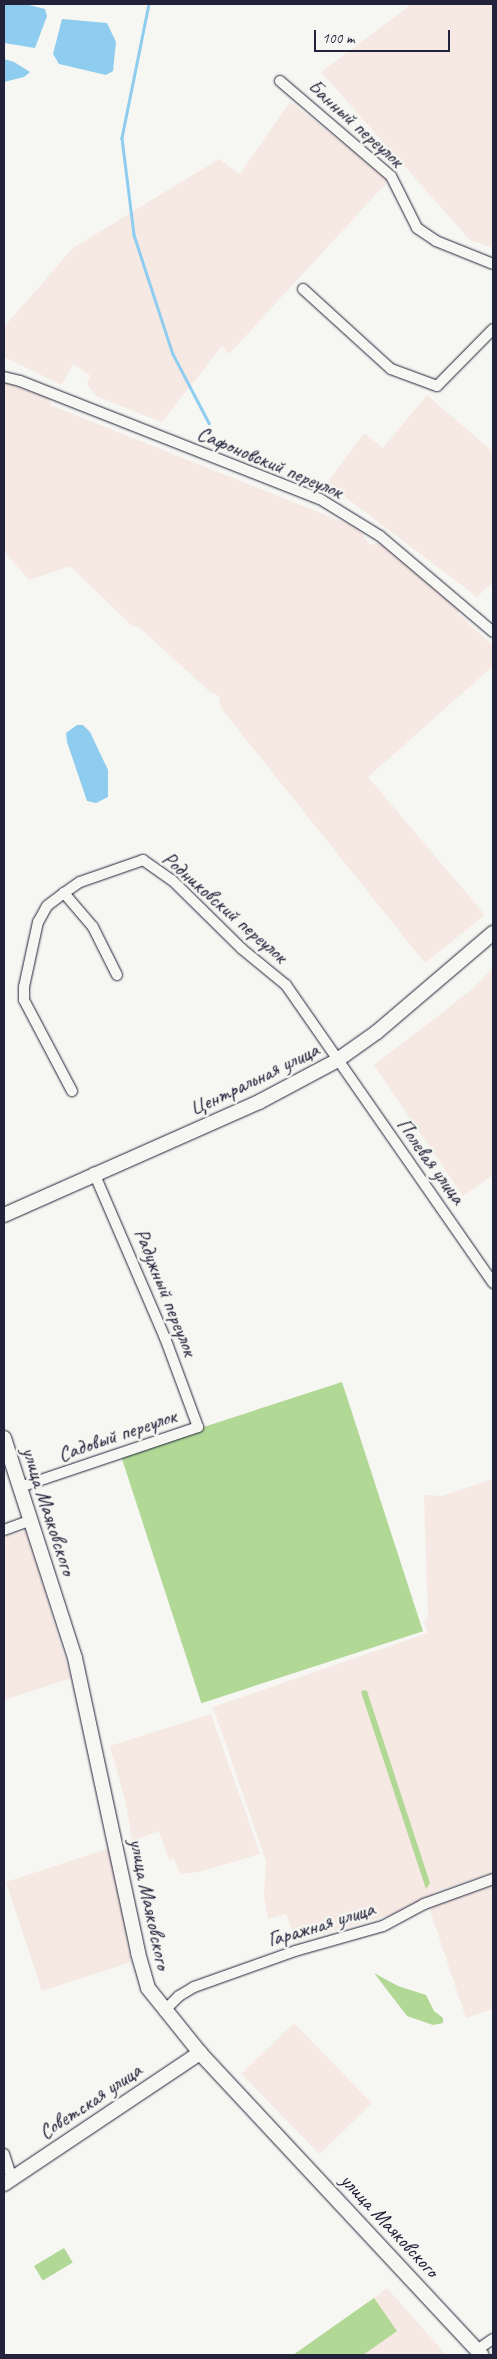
<!DOCTYPE html>
<meta charset="utf-8">
<style>
body{margin:0}
#map{position:relative;width:497px;height:2359px;overflow:hidden;background:#f6f6f2;font-family:Caveat,sans-serif}
div>[style]{position:absolute}
[style*='--x']{left:calc(var(--x)*1px);top:calc(var(--y)*1px);width:calc(var(--w)*1px);rotate:calc(var(--a)*1deg)}
.built>*{inset:0;background:#f6e8e3;transform-origin:0 0}
.green>*{inset:0;background:#b1d895;transform-origin:0 0}
.water>*{inset:0;background:#8ecdef}
.stream>*{height:2.5px;margin:-1.25px;padding:0 1.25px;transform-origin:1.25px;border-radius:1.25px;background:#8ecdef}
.roads{filter:drop-shadow(0 0 1px #22223b) drop-shadow(0 0 1px #22223b)}
.street>*{height:10px;margin:-5px;padding:0 5px;transform-origin:5px;border-radius:5px;background:#f6f6f2}
.secondary>*{height:14px;margin:-7px;padding:0 7px;transform-origin:7px;border-radius:7px;background:#f6f6f2}
span{translate:-50% -50%;white-space:nowrap;text-align:center;line-height:1.15;-webkit-text-stroke:5px #f6f6f2;paint-order:stroke}
.street-label{font-size:21px;color:#22223b}
.frame{position:absolute;inset:0;border:5px solid #22223b;pointer-events:none}
.scale{position:absolute;left:314px;top:30px;width:136px;height:22px;box-sizing:border-box;border:2px solid #22223b;border-top:0;padding-left:6px;font-size:15px;line-height:18px;white-space:nowrap;color:#22223b;-webkit-text-stroke:4px #f6f6f2;paint-order:stroke}
</style>
<div id="map">
<div class="built">
<div style="clip-path:polygon(412px 4px,493px 4px,493px 248px,470px 240px,321px 72px)"></div>
<div style="clip-path:polygon(290px 102px,390px 179px,229px 354px,222px 346px,162px 422px,96px 396px,87px 384px,90px 375px,73px 364px,62px 385px,4px 357px,4px 327px,73px 248px,219px 159px,240px 174px)"></div>
<div style="clip-path:polygon(4px 382px,50px 398px,50px 405px,358px 528px,370px 545px,383px 542px,461px 609px,457px 613px,493px 646px,493px 666px,368px 777px,485px 915px,425px 963px,221px 708px,219px 696px,210px 692px,140px 628px,131px 625px,70px 566px,29px 580px,4px 551px)"></div>
<div style="clip-path:polygon(427px 395px,493px 452px,493px 582px,477px 597px,327px 483px,364px 433px,383px 448px)"></div>
<div style="clip-path:polygon(493px 968px,493px 1175px,463px 1196px,374px 1065px,469px 992px)"></div>
<div style="clip-path:polygon(493px 1479px,493px 1872px,439px 1890px,402px 1912px,296px 1941px,286px 1914px,268px 1919px,264px 1896px,266px 1861px,213px 1707px,428px 1633px,424px 1621px,428px 1618px,424px 1495px,442px 1496px)"></div>
<div style="clip-path:polygon(26px 1531px,71px 1678px,4px 1700px,4px 1537px)"></div>
<div style="clip-path:polygon(211px 1714px,260px 1854px,199px 1872px,180px 1874px,174px 1859px,169px 1860px,159px 1831px,132px 1841px,126px 1804px,110px 1746px)"></div>
<div style="clip-path:polygon(110px 1848px,131px 1962px,42px 1991px,6px 1882px)"></div>
<div style="clip-path:polygon(493px 1886px,493px 2009px,466px 2018px,429px 1907px)"></div>
<div style="left:294px;top:2023px;width:112px;height:73px;rotate:46deg"></div>
<div style="clip-path:polygon(387px 2288px,446px 2355px,293px 2355px,374px 2298px)"></div>
</div>
<div class="green">
<div style="left:342px;top:1382px;width:262px;height:233px;rotate:72deg"></div>
<div style="clip-path:polygon(364px 1690px,367px 1691px,430px 1883px,426px 1889px,361px 1692px)"></div>
<div style="clip-path:polygon(374px 1973px,398px 1986px,426px 1995px,434px 2011px,443px 2018px,443px 2023px,433px 2025px,407px 2016px)"></div>
<div style="left:64px;top:2248px;width:17px;height:35px;rotate:59deg"></div>
<div style="clip-path:polygon(374px 2298px,397px 2331px,363px 2355px,293px 2355px)"></div>
</div>
<div class="water">
<div style="clip-path:polygon(4px 4px,25px 4px,45px 9px,47px 16px,35px 48px,4px 43px)"></div>
<div style="clip-path:polygon(62px 19px,107px 23px,116px 42px,113px 71px,106px 75px,59px 64px,53px 54px)"></div>
<div style="clip-path:polygon(4px 59px,14px 62px,30px 72px,24px 77px,4px 82px)"></div>
<div style="clip-path:polygon(77px 725px,83px 725px,90px 732px,108px 770px,108px 797px,96px 803px,87px 801px,67px 742px,66px 733px)"></div>
</div>
<div class="stream">
<div style="--x:149;--y:4;--w:137;--a:101.4"></div>
<div style="--x:122;--y:138;--w:98;--a:82.9"></div>
<div style="--x:134;--y:235;--w:125;--a:71.9"></div>
<div style="--x:173;--y:354;--w:78;--a:62.4"></div>
</div>
<div class="roads">
<div class="street">
<div style="--x:280;--y:81;--w:146;--a:40.6"></div>
<div style="--x:391;--y:176;--w:58;--a:63.4"></div>
<div style="--x:417;--y:228;--w:23;--a:34"></div>
<div style="--x:436;--y:241;--w:61;--a:22"></div>
<div style="--x:303;--y:289;--w:119;--a:42.3"></div>
<div style="--x:391;--y:369;--w:49;--a:20.3"></div>
<div style="--x:437;--y:386;--w:80;--a:-45.5"></div>
<div style="--x:4;--y:377;--w:16;--a:14"></div>
<div style="--x:20;--y:381;--w:322;--a:21.5"></div>
<div style="--x:320;--y:499;--w:70;--a:31.7"></div>
<div style="--x:380;--y:536;--w:148;--a:40.3"></div>
<div style="--x:64;--y:893;--w:21;--a:143"></div>
<div style="--x:47;--y:906;--w:18;--a:119"></div>
<div style="--x:38;--y:922;--w:66;--a:102.2"></div>
<div style="--x:24;--y:987;--w:13;--a:90"></div>
<div style="--x:24;--y:1000;--w:103;--a:62.2"></div>
<div style="--x:117;--y:975;--w:54;--a:-116.6"></div>
<div style="--x:93;--y:927;--w:45;--a:-130.5"></div>
<div style="--x:64;--y:893;--w:19;--a:-35"></div>
<div style="--x:80;--y:882;--w:67;--a:-19.2"></div>
<div style="--x:143;--y:860;--w:35;--a:35"></div>
<div style="--x:172;--y:880;--w:98;--a:44.6"></div>
<div style="--x:242;--y:949;--w:57;--a:39.3"></div>
<div style="--x:286;--y:985;--w:363;--a:55.2"></div>
<div style="--x:20;--y:1487;--w:188;--a:-18.6"></div>
<div style="--x:198;--y:1427;--w:95;--a:-110.3"></div>
<div style="--x:165;--y:1338;--w:180;--a:-113.3"></div>
<div style="--x:4;--y:1530;--w:30;--a:-20"></div>
<div style="--x:164;--y:2011;--w:21;--a:-45"></div>
<div style="--x:179;--y:1996;--w:17;--a:-31"></div>
<div style="--x:194;--y:1987;--w:107;--a:-19.6"></div>
<div style="--x:295;--y:1951;--w:91;--a:-15.9"></div>
<div style="--x:383;--y:1926;--w:47;--a:-28.2"></div>
<div style="--x:424;--y:1904;--w:73;--a:-19.9"></div>
<div style="--x:4;--y:2154;--w:25;--a:72"></div>
<div style="--x:477;--y:2350;--w:19;--a:-35"></div>
</div>
<div class="secondary">
<div style="--x:4;--y:1215;--w:279;--a:-23.9"></div>
<div style="--x:259;--y:1102;--w:87;--a:-28"></div>
<div style="--x:336;--y:1061;--w:50;--a:-35.3"></div>
<div style="--x:377;--y:1032;--w:153;--a:-40.5"></div>
<div style="--x:4;--y:1438;--w:231;--a:72.1"></div>
<div style="--x:75;--y:1658;--w:302;--a:77.9"></div>
<div style="--x:138;--y:1953;--w:36;--a:74"></div>
<div style="--x:148;--y:1988;--w:83;--a:51.3"></div>
<div style="--x:200;--y:2053;--w:413;--a:47"></div>
<div style="--x:4;--y:2184;--w:236;--a:-33.8"></div>
</div>
</div>
<div class="street-label">
<span style="left:356px;top:123px;rotate:42deg">Банный переулок</span>
<span style="left:270px;top:462px;rotate:23deg">Сафоновский переулок</span>
<span style="left:225px;top:907px;rotate:41deg">Родниковский переулок</span>
<span style="left:254px;top:1079px;rotate:-26deg">Центральная улица</span>
<span style="left:431px;top:1161px;rotate:54deg">Полевая улица</span>
<span style="left:166px;top:1292px;rotate:68deg">Радужный переулок</span>
<span style="left:117px;top:1435px;rotate:-19deg">Садовый переулок</span>
<span style="left:49px;top:1511px;rotate:72deg">улица Маяковского</span>
<span style="left:150px;top:1904px;rotate:78deg">улица Маяковского</span>
<span style="left:321px;top:1924px;rotate:-17deg">Гаражная улица</span>
<span style="left:90px;top:2101px;rotate:-34deg">Советская улица</span>
<span style="left:390px;top:2225px;rotate:47deg">улица Маяковского</span>
</div>
<div class="frame"></div>
<div class="scale">100 m</div>
</div>
